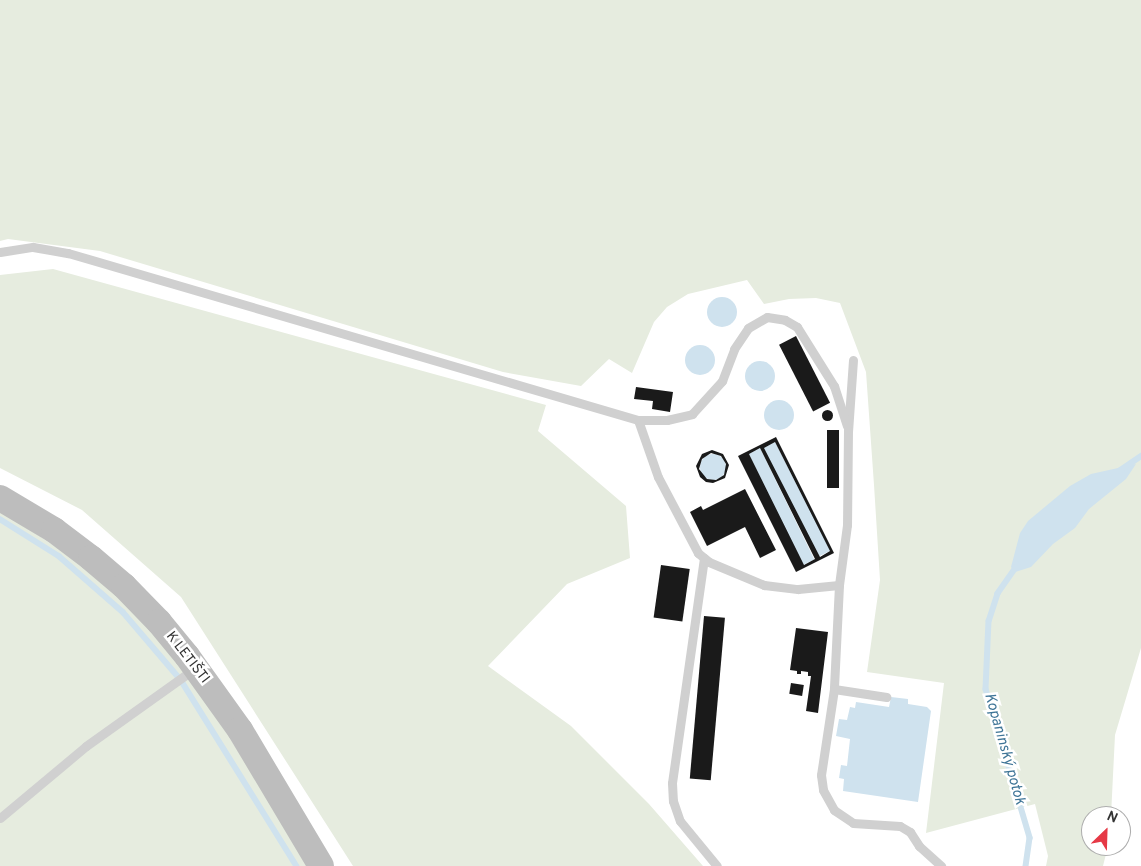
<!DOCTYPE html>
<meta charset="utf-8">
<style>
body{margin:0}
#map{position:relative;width:1141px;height:866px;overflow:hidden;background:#fff;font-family:Overpass,sans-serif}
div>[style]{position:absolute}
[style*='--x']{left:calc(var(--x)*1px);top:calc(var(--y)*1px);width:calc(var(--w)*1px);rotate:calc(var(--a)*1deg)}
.green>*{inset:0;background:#e6ecdf}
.water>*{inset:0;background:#cfe2ee;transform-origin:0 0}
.round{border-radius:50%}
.stream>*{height:5.5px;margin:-2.75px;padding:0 2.75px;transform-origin:2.75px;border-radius:2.75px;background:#cfe2ee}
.building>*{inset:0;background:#1a1a1a;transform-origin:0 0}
.lane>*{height:9px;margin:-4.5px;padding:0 4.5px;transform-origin:4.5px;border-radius:4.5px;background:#d0d0d0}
.secondary>*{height:26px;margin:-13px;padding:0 13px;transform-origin:13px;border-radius:13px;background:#bdbdbd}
span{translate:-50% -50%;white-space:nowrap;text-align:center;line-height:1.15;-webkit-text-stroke:5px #fff;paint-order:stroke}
.street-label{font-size:14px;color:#333}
.water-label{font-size:15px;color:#3f7597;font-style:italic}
.north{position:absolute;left:1081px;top:806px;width:50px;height:50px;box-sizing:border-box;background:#fff;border:1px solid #adadad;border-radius:50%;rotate:24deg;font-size:14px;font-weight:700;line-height:20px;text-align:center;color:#333}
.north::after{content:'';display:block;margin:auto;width:18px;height:22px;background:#e63946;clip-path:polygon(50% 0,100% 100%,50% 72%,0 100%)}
</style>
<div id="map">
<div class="green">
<div style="clip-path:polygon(0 0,1141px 0,1141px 648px,1115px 735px,1111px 816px,1091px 816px,1091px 846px,1108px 846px,1103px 866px,1046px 866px,1048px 856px,1035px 804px,926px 833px,944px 683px,867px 672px,880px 580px,874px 485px,866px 372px,840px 303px,816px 298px,789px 299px,764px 304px,747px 280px,688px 294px,667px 307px,654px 322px,632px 373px,609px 359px,581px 386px,503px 372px,100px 251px,8px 239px,0 241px)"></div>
<div style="clip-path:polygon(53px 269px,546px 405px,538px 431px,626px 506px,630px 558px,567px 584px,488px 666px,571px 726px,649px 804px,703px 866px,353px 866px,181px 597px,82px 510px,0 468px,0 275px)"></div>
<div style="clip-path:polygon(0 510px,85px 566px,151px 629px,207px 701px,309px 866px,0 866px)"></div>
</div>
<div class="water">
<div class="round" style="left:707px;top:297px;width:30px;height:30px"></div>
<div class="round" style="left:685px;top:345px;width:30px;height:30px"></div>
<div class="round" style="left:745px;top:361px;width:30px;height:30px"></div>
<div class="round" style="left:764px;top:400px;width:30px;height:30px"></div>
<div style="left:775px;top:442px;width:122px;height:13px;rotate:63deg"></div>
<div style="left:760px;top:448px;width:124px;height:13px;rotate:64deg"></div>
<div class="round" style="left:700px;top:454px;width:26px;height:26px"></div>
<div style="clip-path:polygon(1136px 464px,1126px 479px,1089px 509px,1075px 528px,1053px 544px,1031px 567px,1015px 572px,1011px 567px,1020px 533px,1028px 521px,1070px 486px,1091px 474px)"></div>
<div style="clip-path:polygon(891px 697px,908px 699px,908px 704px,927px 707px,931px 711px,918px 802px,843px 791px,844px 779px,839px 778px,841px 765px,847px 766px,850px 739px,836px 736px,839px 719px,847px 720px,850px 707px,855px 708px,856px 702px,889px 707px)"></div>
</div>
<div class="stream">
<div style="--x:1119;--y:471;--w:27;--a:-34"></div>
<div style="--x:0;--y:519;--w:70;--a:32.1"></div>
<div style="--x:59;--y:556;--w:85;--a:41.2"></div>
<div style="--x:123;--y:612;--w:89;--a:49.5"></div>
<div style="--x:181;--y:680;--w:219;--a:58.1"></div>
<div style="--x:1018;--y:565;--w:35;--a:125"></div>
<div style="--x:998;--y:594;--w:28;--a:108"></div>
<div style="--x:989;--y:621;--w:68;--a:92.5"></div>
<div style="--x:986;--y:689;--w:155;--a:73.5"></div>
<div style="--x:1030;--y:838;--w:28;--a:98"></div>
</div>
<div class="building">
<div style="left:796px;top:336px;width:75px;height:19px;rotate:63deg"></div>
<div style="clip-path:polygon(636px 387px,673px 392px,670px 412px,652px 409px,653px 401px,634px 399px)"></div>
<div class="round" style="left:821.5px;top:409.5px;width:11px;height:11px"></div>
<div style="left:827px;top:430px;width:12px;height:58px"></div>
<div style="clip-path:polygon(evenodd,776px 437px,834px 553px,796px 572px,738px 456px,776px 437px,775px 442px,830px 551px,820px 557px,764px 448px,775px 442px,776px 437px,760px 448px,815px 559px,804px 565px,749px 454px,760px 448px)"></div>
<div style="clip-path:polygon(evenodd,712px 450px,723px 454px,729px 465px,725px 478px,713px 483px,706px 482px,700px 477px,696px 466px,702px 454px,712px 450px,711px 453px,721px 456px,726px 464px,724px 475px,716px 480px,707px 479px,699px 469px,702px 459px,711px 453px)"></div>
<div style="clip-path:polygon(745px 489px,776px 550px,760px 558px,745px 527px,707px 546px,690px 512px,701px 506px,703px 510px)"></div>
<div style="left:661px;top:565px;width:29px;height:53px;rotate:8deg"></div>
<div style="left:704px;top:616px;width:21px;height:163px;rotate:5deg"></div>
<div style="clip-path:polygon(796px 628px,828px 632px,818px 713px,806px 711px,811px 676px,808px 676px,808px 672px,801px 671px,801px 674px,797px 674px,797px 671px,790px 670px)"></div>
<div style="left:791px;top:683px;width:13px;height:11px;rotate:9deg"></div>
</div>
<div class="lane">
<div style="--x:0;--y:252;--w:33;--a:-9"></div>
<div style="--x:33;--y:247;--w:36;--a:10"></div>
<div style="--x:68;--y:253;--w:594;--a:16.33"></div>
<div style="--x:638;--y:420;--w:60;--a:70.7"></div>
<div style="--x:658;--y:477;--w:86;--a:62.2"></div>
<div style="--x:698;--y:553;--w:14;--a:39"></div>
<div style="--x:709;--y:562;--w:60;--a:22.7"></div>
<div style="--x:764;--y:585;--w:34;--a:7"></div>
<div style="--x:798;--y:589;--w:41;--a:-5.6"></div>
<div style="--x:853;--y:360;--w:71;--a:94"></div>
<div style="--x:848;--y:431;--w:94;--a:90.6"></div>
<div style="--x:847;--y:525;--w:61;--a:97.6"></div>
<div style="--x:839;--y:585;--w:104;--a:92.8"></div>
<div style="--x:834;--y:689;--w:87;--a:98.6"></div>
<div style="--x:821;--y:775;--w:15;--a:82"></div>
<div style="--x:823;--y:790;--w:23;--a:61"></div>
<div style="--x:834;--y:810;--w:23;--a:34"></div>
<div style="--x:853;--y:823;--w:47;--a:3.7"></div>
<div style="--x:900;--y:826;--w:12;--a:31"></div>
<div style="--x:910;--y:832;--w:17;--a:57"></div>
<div style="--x:919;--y:846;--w:30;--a:42"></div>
<div style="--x:638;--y:420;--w:29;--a:0"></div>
<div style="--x:667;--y:420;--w:26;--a:-13"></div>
<div style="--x:692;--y:414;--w:45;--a:-47.7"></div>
<div style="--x:722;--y:381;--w:34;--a:-69"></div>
<div style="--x:734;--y:349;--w:25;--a:-56"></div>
<div style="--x:748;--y:328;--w:22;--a:-30"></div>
<div style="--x:767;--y:317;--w:18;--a:9"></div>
<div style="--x:785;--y:320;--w:14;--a:30"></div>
<div style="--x:797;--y:327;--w:70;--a:57.9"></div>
<div style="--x:834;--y:386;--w:42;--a:72"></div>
<div style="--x:704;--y:558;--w:227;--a:98.1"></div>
<div style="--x:672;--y:783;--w:18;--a:87"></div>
<div style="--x:673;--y:801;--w:21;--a:71"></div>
<div style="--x:680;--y:821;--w:58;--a:50.6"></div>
<div style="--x:834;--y:689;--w:53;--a:8.7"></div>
<div style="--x:0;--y:818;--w:112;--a:-39.9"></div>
<div style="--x:86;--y:746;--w:133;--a:-35.5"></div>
</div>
<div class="secondary">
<div style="--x:0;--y:498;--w:63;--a:30.7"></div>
<div style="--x:54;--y:530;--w:46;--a:37.1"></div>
<div style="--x:91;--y:558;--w:43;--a:40.3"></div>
<div style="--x:124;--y:586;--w:50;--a:45.8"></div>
<div style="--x:159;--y:622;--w:44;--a:50.5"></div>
<div style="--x:187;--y:656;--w:91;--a:54.4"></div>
<div style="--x:240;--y:730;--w:158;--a:59.2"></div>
</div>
<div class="street-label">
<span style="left:187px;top:658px;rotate:52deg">K LETIŠTI</span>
</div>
<div class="water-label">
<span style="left:1004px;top:749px;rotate:74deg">Kopaninský potok</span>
</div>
<div class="north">N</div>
</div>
